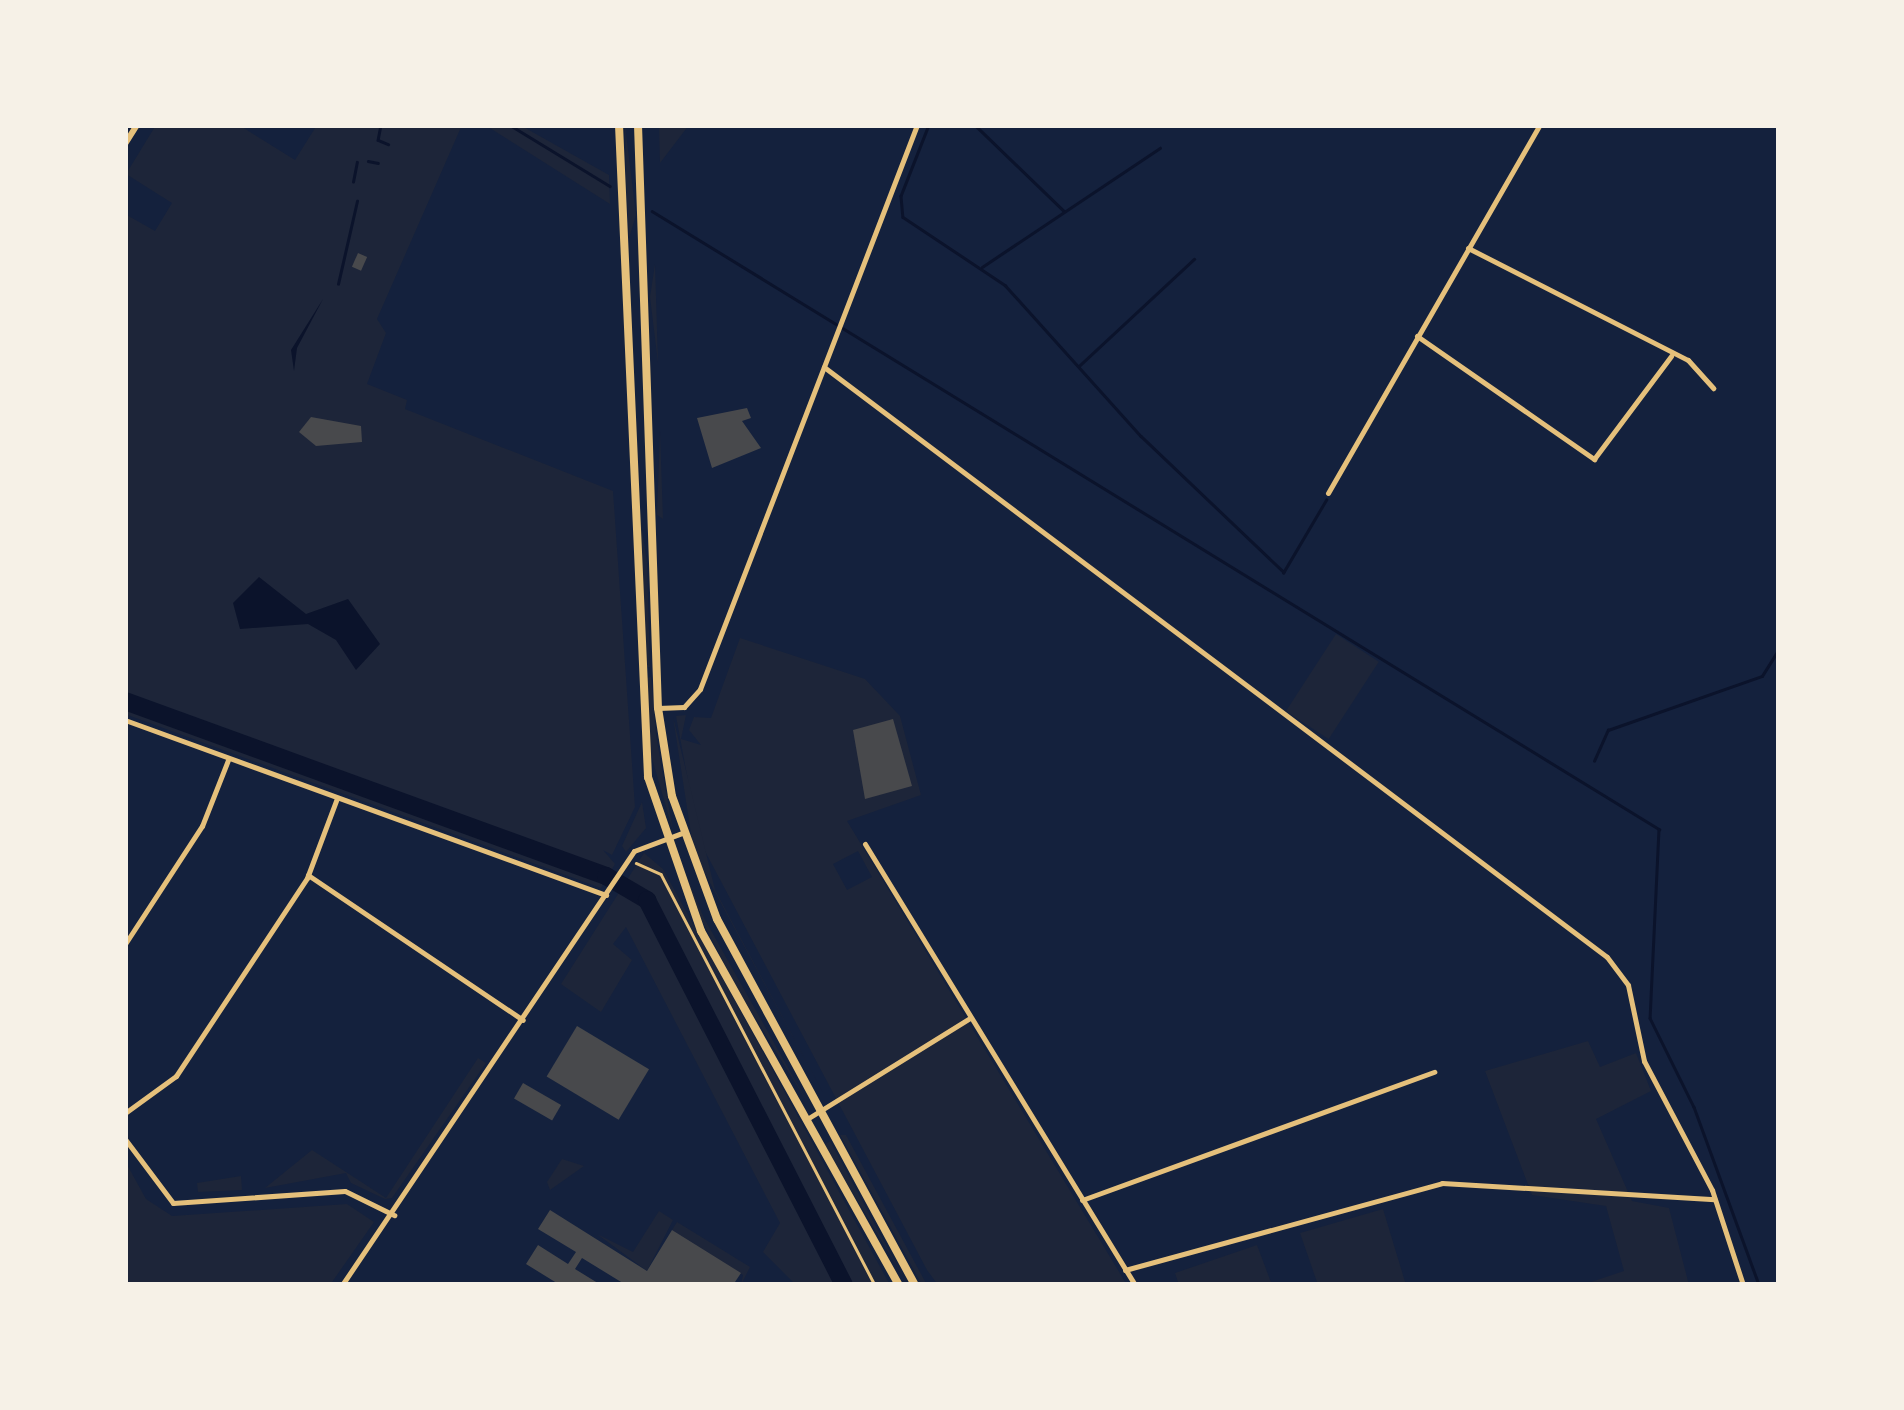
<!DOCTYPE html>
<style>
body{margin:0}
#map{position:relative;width:1904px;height:1410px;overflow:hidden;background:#14213d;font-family:Jost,sans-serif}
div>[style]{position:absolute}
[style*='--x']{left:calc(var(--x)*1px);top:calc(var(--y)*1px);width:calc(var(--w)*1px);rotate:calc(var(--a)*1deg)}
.green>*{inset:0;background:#1d2539;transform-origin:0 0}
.water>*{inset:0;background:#0b132b}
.stream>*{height:2.5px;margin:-1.25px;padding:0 1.25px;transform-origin:1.25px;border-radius:1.25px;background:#0b132b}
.river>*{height:18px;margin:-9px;padding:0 9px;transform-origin:9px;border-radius:9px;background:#0b132b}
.building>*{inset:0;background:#48494c;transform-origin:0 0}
.path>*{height:2.5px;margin:-1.25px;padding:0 1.25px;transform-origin:1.25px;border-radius:1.25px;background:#e5c07b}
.minor>*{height:5px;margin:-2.5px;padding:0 2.5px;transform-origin:2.5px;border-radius:2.5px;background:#e5c07b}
.tertiary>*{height:6px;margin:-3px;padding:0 3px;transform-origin:3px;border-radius:3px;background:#e5c07b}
.primary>*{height:8px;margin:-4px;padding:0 4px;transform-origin:4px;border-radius:4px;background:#e5c07b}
span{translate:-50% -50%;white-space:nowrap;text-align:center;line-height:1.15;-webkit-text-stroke:10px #f6f1e7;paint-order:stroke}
.frame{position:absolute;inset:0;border:128px solid #f6f1e7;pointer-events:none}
</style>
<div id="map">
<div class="green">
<div style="clip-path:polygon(156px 125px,239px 125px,295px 160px,317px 125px,462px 125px,377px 319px,386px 333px,367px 384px,407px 400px,405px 409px,613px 491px,635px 807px,612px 855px,603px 850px,615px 864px,601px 888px,125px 714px,125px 214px,155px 231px,172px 203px,126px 174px)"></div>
<div style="clip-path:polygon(485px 125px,520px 125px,609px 175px,610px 204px)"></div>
<div style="clip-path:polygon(625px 125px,636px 215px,629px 238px,626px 182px)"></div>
<div style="clip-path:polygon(659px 125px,689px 125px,660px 163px)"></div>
<div style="clip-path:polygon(655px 264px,658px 363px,650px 297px)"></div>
<div style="clip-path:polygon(660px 431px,663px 519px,657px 515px)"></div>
<div style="clip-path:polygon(637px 497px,647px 562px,650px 667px,643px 667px)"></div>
<div style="left:1336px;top:634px;width:51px;height:92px;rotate:33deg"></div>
<div style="clip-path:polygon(evenodd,740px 638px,865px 679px,900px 716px,921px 795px,847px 821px,1127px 1285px,938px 1285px,927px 1270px,699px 840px,676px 716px,686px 715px,681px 739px,701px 745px,689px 730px,694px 717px,711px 718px,740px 638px,858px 851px,872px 877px,847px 890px,833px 864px,858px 851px)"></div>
<div style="clip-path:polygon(651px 677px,656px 735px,673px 831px,649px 748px,643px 678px)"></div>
<div style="clip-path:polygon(673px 717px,715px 890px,827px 1100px,694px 853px)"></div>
<div style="clip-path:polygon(642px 802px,646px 828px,626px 852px,622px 846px)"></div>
<div style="clip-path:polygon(644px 853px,663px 869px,890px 1285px,796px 1285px,763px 1252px,780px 1223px,626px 927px,613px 944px,632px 960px,601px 1012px,561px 984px)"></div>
<div style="clip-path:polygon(682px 865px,704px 918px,809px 1105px,739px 992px,702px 921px)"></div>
<div style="clip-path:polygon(1588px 1041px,1600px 1067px,1636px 1053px,1651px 1091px,1596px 1119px,1632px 1201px,1669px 1208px,1689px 1285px,1582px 1285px,1624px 1271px,1606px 1206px,1532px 1195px,1485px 1071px)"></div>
<div style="clip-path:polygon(478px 1058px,486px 1063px,392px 1198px,385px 1199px,351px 1183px,346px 1173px,265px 1188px,312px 1150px,386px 1198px)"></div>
<div style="clip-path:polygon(840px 1135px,846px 1135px,927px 1285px,922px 1285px)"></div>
<div style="clip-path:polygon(830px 1141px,882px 1238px,908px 1285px,824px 1145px)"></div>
<div style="clip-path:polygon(562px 1159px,584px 1166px,550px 1190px,547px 1182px)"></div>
<div style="clip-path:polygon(125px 1161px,146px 1199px,172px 1216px,347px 1204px,374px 1222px,330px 1285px,125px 1285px)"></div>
<div style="clip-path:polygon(241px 1176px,242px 1190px,198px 1192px,197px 1183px)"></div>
<div style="clip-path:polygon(1383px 1209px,1406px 1285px,1318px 1285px,1300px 1233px)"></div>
<div style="clip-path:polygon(659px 1211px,673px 1220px,647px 1271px,597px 1234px,633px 1252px)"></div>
<div style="clip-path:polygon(677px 1222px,750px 1267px,741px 1285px,743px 1275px,672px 1230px)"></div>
<div style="clip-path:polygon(1257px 1245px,1272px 1285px,1179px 1285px,1175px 1273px)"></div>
</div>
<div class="water">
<div style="clip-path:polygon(323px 299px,297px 348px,294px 371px,291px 350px)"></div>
<div style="clip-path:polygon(259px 577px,306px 614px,348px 599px,380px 644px,356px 670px,336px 640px,308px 624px,240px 629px,233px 603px)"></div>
</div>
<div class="stream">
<div style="--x:381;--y:125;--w:15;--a:101"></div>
<div style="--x:378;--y:140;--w:11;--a:22"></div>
<div style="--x:510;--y:125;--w:117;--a:31.4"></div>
<div style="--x:929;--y:125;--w:76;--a:111.5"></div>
<div style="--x:901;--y:196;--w:21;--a:85"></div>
<div style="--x:903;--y:217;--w:123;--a:33.7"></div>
<div style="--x:1005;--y:285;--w:203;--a:48"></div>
<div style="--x:1141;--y:436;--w:197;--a:43.6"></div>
<div style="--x:975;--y:125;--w:124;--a:44"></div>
<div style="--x:368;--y:161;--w:10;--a:11"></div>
<div style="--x:353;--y:182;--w:20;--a:-79"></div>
<div style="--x:652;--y:211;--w:1182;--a:31.54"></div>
<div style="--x:1659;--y:829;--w:189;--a:92.7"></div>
<div style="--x:1650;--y:1018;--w:99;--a:63.7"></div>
<div style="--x:1694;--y:1107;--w:189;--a:69.9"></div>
<div style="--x:982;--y:267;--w:214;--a:-33.8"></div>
<div style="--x:338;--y:284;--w:85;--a:-77.1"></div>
<div style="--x:1079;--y:366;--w:157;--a:-42.9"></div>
<div style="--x:1283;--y:573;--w:85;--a:-59.5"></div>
<div style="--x:1594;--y:761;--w:34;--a:-66"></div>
<div style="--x:1608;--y:730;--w:163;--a:-19.3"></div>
<div style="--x:1762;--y:676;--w:32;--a:-58"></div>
</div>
<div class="river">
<div style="--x:125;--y:701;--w:512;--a:19.99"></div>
<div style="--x:606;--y:876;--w:48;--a:30.3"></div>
<div style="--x:647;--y:900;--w:432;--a:62.9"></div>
</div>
<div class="building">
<div style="left:358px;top:253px;width:10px;height:15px;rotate:24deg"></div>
<div style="clip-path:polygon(747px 408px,751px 418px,742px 421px,761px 448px,712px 468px,697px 418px)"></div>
<div style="clip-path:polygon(311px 417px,361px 426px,362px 442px,316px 446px,299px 432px)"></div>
<div style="clip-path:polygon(893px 719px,912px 786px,865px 799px,853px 730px)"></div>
<div style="left:577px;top:1026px;width:84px;height:59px;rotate:31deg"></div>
<div style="left:523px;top:1083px;width:44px;height:18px;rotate:30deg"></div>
<div style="clip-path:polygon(550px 1210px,647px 1271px,672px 1230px,741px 1273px,733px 1285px,626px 1285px,582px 1258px,575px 1269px,601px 1285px,560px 1285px,526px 1264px,538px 1245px,568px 1264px,576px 1252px,538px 1229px)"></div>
</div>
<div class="path">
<div style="--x:636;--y:863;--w:27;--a:24"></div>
<div style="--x:661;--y:874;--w:463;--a:62.5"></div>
</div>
<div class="minor">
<div style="--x:1468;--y:248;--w:247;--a:27"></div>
<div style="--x:1688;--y:360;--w:38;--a:48"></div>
<div style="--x:1417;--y:336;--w:216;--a:34.8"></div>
<div style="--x:1594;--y:459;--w:129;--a:-53.2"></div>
<div style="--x:824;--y:367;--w:980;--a:37"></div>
<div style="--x:1607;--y:957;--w:35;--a:53"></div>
<div style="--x:1628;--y:985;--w:78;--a:78.1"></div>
<div style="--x:1644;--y:1061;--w:146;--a:62.2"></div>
<div style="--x:1712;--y:1190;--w:100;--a:71.9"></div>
<div style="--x:1328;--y:493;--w:425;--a:-60.1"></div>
<div style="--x:658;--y:708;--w:26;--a:-2"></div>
<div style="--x:684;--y:707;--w:24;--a:-48"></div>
<div style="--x:700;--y:689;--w:604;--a:-68.96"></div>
<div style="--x:125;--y:720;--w:512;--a:19.99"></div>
<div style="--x:865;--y:844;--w:517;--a:58.52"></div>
<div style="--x:308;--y:875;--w:259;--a:34"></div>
<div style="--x:125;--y:944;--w:141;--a:-56.9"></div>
<div style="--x:202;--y:826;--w:71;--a:-68.5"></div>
<div style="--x:125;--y:1113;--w:63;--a:-36"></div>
<div style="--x:176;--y:1076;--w:237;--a:-56.5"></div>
<div style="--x:307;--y:878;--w:85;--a:-69.4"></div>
<div style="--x:807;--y:1119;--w:192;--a:-31.8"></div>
<div style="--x:125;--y:1139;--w:80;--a:53.1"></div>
<div style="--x:173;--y:1203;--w:172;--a:-4"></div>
<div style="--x:345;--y:1191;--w:55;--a:26.1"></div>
<div style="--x:1082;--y:1200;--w:375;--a:-20"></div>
<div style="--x:1125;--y:1270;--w:329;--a:-15.3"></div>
<div style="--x:1442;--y:1183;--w:273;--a:3.4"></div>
<div style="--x:342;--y:1285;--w:523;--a:-56.07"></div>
<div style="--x:634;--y:851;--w:51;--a:-20.6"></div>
</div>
<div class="tertiary">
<div style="--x:125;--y:144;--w:22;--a:-58"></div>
</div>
<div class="primary">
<div style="--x:619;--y:125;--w:653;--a:87.45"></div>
<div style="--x:648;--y:777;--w:163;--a:71"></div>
<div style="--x:701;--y:931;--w:406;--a:60.8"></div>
<div style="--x:638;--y:125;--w:583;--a:88.04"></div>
<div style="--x:658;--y:708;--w:89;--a:81"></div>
<div style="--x:672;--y:796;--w:131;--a:69.9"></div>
<div style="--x:717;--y:919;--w:416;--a:61.6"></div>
</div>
<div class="frame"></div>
</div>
